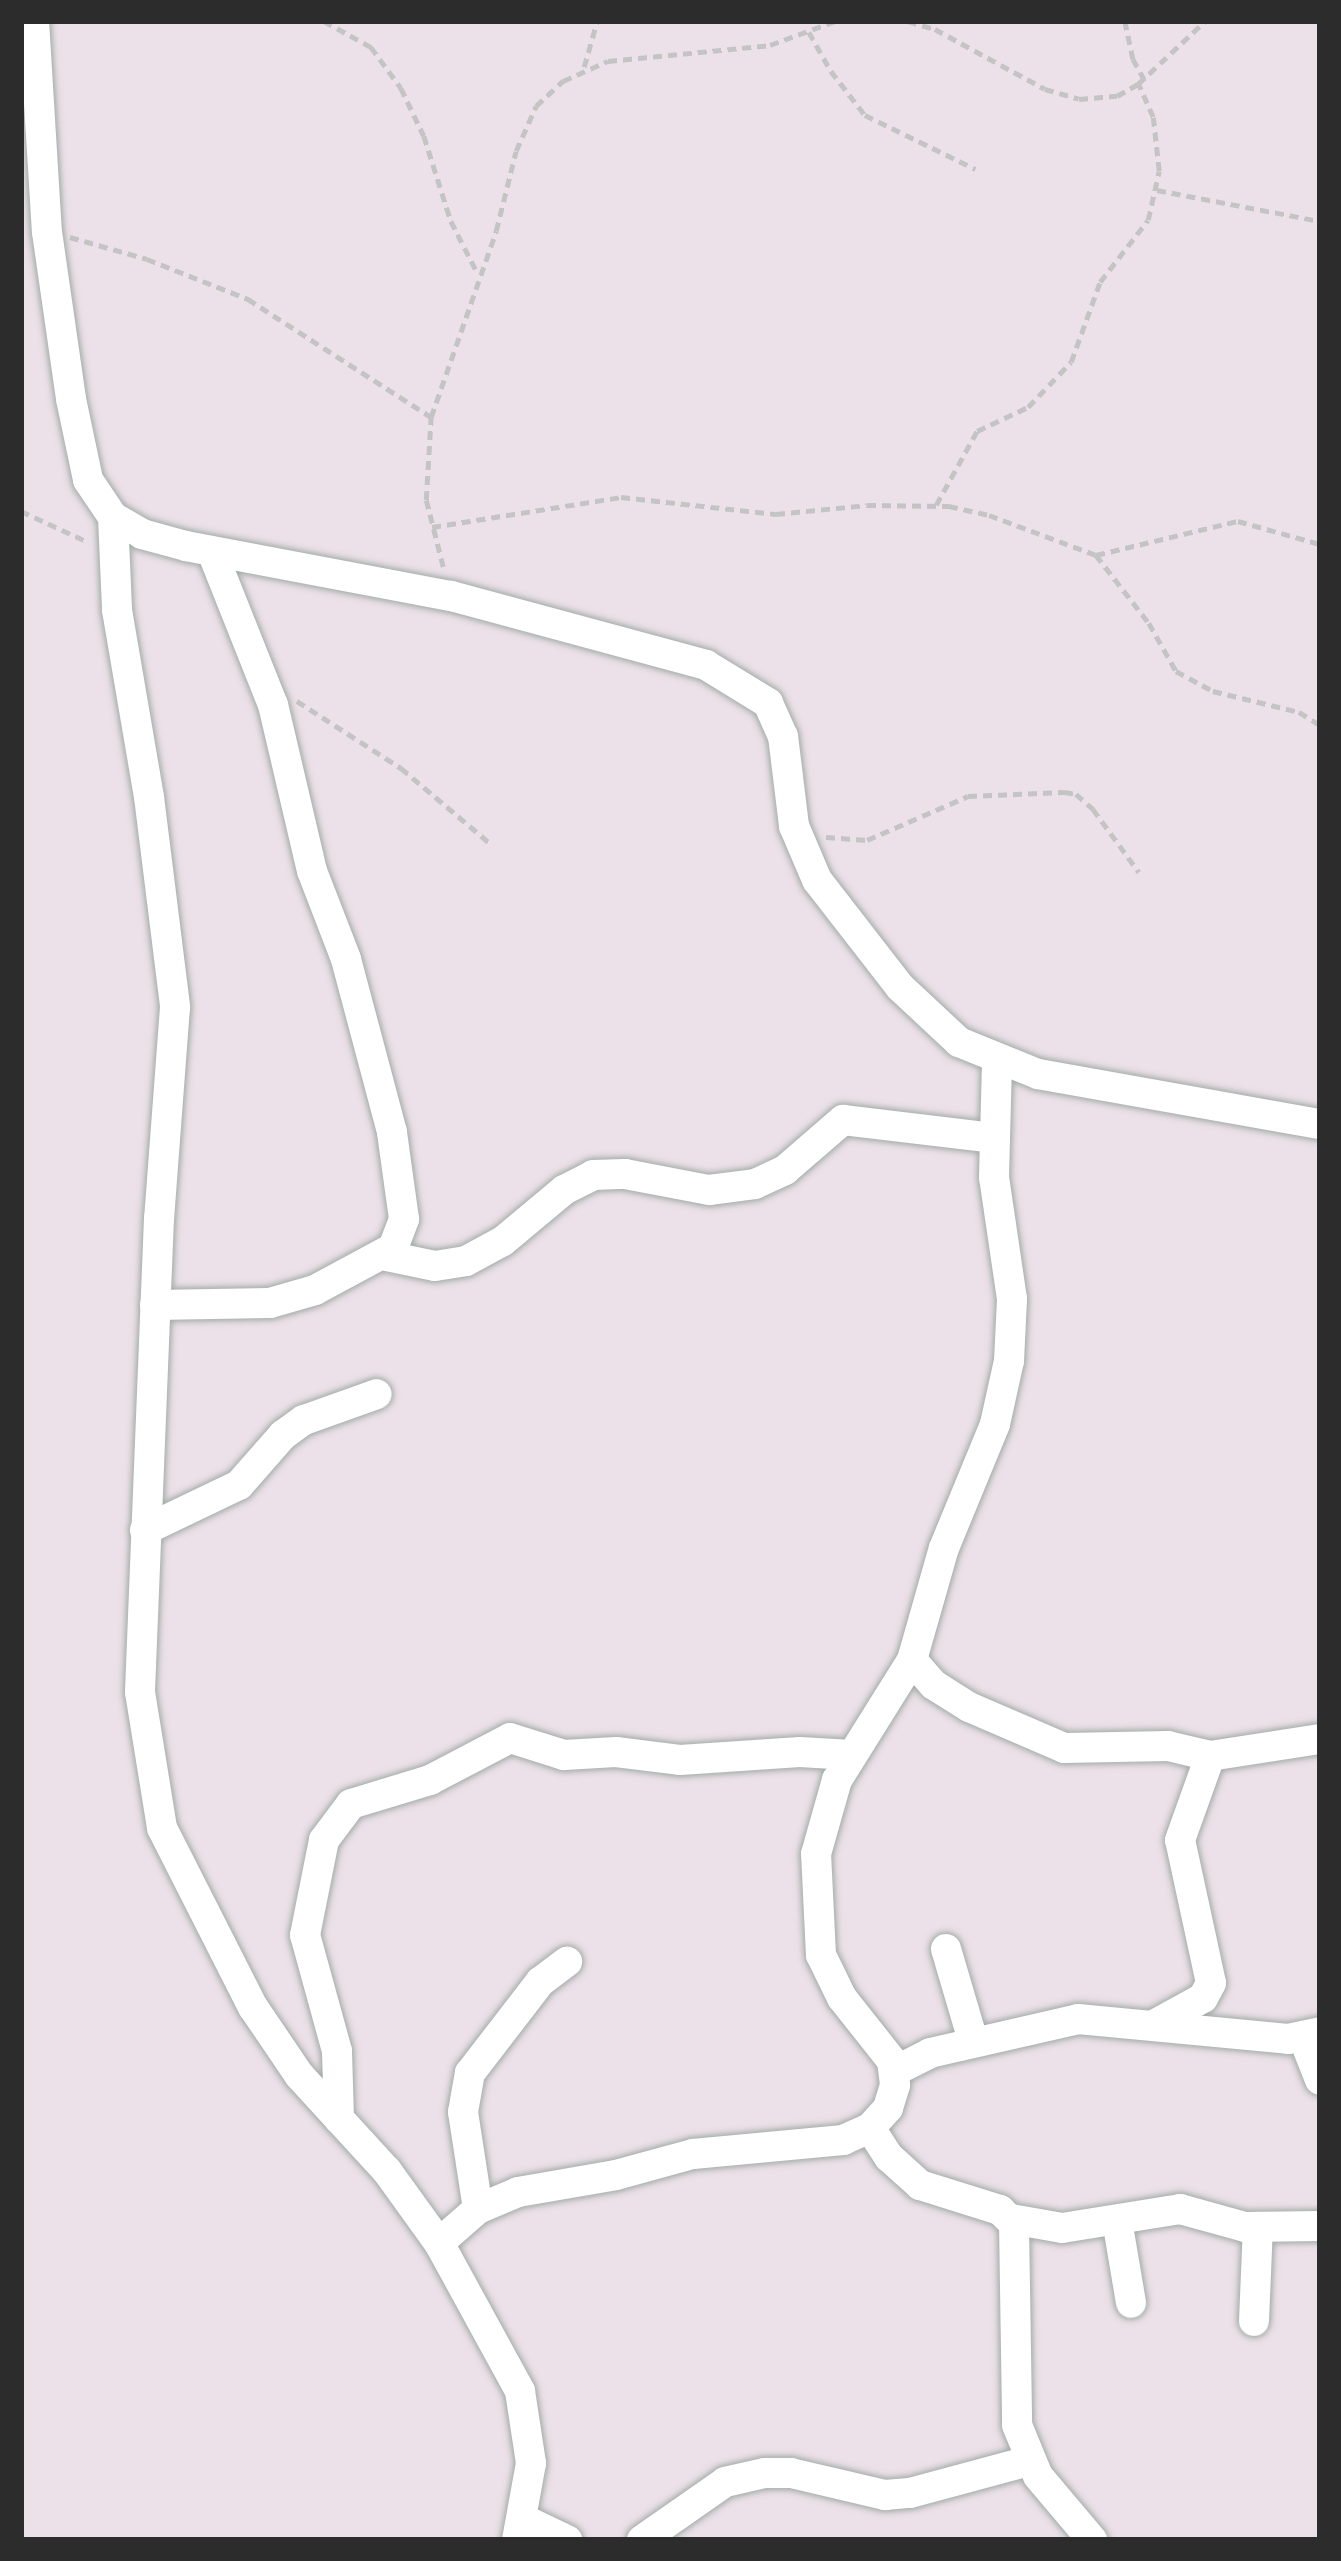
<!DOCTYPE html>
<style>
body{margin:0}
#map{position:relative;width:1341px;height:2561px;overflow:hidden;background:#ece1e8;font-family:Commissioner,sans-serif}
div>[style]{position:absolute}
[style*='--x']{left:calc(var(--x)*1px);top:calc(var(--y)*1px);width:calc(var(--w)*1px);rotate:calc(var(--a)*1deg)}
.path>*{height:4.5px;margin-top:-2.25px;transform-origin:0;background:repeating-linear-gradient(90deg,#c4c4c4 0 9px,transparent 0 15px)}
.roads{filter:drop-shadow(0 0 3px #a3aca8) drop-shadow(0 0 3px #a3aca8)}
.minor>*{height:30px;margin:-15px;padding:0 15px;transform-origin:15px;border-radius:15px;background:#fff}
span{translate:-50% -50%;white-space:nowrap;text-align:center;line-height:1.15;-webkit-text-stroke:10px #fff;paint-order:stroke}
.frame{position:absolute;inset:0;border:24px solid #2c2c2c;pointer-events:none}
</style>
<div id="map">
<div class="path">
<div style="--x:324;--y:21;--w:54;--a:29"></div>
<div style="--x:371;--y:47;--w:51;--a:53.8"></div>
<div style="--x:401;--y:88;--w:53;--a:64.4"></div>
<div style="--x:424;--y:136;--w:89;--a:72.4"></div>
<div style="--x:451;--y:221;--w:59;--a:63"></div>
<div style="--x:908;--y:21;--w:28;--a:17"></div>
<div style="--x:935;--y:29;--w:125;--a:28.6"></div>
<div style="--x:1045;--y:89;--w:35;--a:16"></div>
<div style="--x:1079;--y:99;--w:38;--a:-5"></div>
<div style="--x:1117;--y:96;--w:24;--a:-30"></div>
<div style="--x:1138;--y:84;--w:92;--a:-43.2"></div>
<div style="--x:1125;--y:21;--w:39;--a:78"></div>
<div style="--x:1133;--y:59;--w:23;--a:61"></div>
<div style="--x:809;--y:32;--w:45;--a:60.6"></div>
<div style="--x:831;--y:71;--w:56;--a:52.3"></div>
<div style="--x:865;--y:115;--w:123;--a:26.1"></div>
<div style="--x:584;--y:67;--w:48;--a:-74.2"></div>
<div style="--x:1157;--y:190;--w:166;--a:10.8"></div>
<div style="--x:70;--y:237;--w:80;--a:15.9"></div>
<div style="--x:147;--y:259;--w:109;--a:21.6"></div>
<div style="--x:248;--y:299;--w:218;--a:32.8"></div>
<div style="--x:936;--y:505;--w:85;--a:-61"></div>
<div style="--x:977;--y:431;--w:56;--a:-25.2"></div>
<div style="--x:1028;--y:407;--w:62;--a:-46.3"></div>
<div style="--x:1071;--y:362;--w:85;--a:-70.1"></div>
<div style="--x:1100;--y:282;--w:78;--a:-52.3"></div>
<div style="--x:1148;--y:220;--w:50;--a:-77.3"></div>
<div style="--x:1159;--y:171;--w:54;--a:-96.3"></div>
<div style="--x:1153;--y:117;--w:36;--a:-114"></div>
<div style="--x:21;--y:511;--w:74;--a:24.8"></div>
<div style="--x:432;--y:527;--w:191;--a:-9"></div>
<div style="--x:621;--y:497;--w:156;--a:6.3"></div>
<div style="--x:776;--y:514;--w:91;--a:-5.6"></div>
<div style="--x:867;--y:505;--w:82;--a:0.7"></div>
<div style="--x:949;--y:506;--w:41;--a:12.7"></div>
<div style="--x:989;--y:515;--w:114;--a:20.5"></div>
<div style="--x:1096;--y:555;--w:146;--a:-13.5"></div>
<div style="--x:1238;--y:521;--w:85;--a:15.7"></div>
<div style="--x:1096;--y:555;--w:86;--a:52.1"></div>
<div style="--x:1149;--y:623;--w:55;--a:60.6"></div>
<div style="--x:1176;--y:671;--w:42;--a:28.4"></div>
<div style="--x:1213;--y:691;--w:89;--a:13.7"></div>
<div style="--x:1299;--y:712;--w:25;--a:32"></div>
<div style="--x:443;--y:567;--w:69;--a:-104.2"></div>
<div style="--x:426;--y:500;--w:83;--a:-86.6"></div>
<div style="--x:431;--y:417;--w:197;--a:-70.7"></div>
<div style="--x:496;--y:231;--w:82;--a:-76"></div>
<div style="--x:516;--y:151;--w:49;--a:-66"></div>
<div style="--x:536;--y:106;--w:37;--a:-43"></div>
<div style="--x:563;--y:81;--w:49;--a:-24"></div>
<div style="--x:608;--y:61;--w:163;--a:-5.6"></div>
<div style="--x:770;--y:45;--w:69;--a:-20.3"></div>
<div style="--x:297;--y:701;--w:124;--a:32.8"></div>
<div style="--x:401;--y:768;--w:119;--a:40.2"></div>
<div style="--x:826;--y:837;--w:41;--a:4.2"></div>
<div style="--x:867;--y:840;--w:110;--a:-23.5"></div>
<div style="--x:968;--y:796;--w:96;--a:-2.4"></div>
<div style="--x:1064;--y:792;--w:12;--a:9"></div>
<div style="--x:1076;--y:794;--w:23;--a:41"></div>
<div style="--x:1093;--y:809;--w:78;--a:53.9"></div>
</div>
<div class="roads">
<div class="minor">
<div style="--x:34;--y:21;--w:211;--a:86.5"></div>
<div style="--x:47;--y:232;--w:169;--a:81.8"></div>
<div style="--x:71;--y:399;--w:83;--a:78.1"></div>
<div style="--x:88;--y:480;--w:45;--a:56"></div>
<div style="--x:113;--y:517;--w:34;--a:30"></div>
<div style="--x:142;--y:534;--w:46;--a:15.3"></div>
<div style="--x:186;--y:546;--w:270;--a:10.7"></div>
<div style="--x:451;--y:596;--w:264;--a:15.1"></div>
<div style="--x:706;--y:665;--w:73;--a:31.5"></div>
<div style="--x:768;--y:703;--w:36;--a:66"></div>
<div style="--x:783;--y:736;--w:91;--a:83"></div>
<div style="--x:794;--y:826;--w:59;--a:66.9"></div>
<div style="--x:817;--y:880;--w:135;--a:52.2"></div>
<div style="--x:900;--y:987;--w:81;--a:43"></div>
<div style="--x:959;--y:1042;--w:85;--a:22.1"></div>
<div style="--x:1038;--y:1074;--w:286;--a:10.1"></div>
<div style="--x:113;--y:517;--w:93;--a:87.5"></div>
<div style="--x:117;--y:610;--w:190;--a:80.3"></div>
<div style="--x:149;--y:797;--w:212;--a:82.9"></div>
<div style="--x:175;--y:1007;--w:212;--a:94.3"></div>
<div style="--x:159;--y:1218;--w:474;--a:92.3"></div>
<div style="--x:140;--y:1692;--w:138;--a:80.8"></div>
<div style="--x:162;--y:1828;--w:201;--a:63.1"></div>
<div style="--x:253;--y:2007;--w:82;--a:55.9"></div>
<div style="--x:299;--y:2075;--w:130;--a:47.5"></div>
<div style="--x:387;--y:2171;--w:89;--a:54.2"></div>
<div style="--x:439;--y:2243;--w:169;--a:61.3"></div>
<div style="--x:520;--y:2391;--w:73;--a:81.3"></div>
<div style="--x:531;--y:2463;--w:78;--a:100.3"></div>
<div style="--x:382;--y:1255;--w:54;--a:11.7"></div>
<div style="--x:435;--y:1266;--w:31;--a:-9"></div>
<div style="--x:466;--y:1261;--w:42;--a:-28.4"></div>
<div style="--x:503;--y:1241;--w:80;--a:-39.9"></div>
<div style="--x:564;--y:1190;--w:33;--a:-27"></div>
<div style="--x:593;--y:1175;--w:32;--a:-2"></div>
<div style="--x:625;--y:1174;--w:86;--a:10.8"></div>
<div style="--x:709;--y:1190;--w:46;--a:-7.4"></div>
<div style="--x:755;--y:1184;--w:33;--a:-25"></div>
<div style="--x:785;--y:1170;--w:77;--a:-40.8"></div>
<div style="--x:843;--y:1120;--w:151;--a:6.8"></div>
<div style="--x:155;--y:1305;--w:115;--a:-1"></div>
<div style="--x:270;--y:1303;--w:47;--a:-16.1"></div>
<div style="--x:315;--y:1290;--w:89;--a:-28.3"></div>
<div style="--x:393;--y:1248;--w:31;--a:-69"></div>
<div style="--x:404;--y:1219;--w:88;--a:-97.9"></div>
<div style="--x:392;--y:1132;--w:179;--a:-104.9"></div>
<div style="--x:346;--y:959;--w:94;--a:-111.1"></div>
<div style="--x:312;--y:871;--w:171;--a:-103.2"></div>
<div style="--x:273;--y:705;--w:165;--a:-111.7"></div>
<div style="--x:145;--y:1530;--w:104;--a:-25.6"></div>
<div style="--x:239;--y:1485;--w:67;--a:-48.7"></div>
<div style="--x:283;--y:1435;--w:26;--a:-36"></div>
<div style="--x:304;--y:1420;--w:77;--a:-19.6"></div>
<div style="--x:912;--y:1660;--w:33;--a:49"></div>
<div style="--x:934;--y:1685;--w:41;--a:32.2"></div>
<div style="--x:969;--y:1707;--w:103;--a:23.3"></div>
<div style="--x:1064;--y:1748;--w:104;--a:-1.1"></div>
<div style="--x:1168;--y:1746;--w:43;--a:13.4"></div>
<div style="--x:1210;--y:1756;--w:111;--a:-8.8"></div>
<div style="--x:946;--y:1949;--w:96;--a:73.6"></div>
<div style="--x:1154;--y:2025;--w:56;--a:-28.9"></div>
<div style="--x:1203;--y:1998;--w:17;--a:-62"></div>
<div style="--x:1211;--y:1983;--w:146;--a:-102.2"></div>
<div style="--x:1180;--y:1840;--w:89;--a:-70.3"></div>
<div style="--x:1303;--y:2037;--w:46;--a:68.4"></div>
<div style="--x:895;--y:2071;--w:39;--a:-27"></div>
<div style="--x:930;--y:2053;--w:152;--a:-12.9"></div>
<div style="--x:1078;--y:2019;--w:211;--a:5.4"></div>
<div style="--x:1288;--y:2039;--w:33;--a:-12"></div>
<div style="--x:339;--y:2119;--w:68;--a:-91.7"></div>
<div style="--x:337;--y:2051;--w:120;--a:-105.4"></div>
<div style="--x:305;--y:1935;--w:97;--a:-78.7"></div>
<div style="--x:324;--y:1840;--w:45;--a:-53.1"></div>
<div style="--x:351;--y:1804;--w:83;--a:-16.9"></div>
<div style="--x:430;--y:1780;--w:90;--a:-27.7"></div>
<div style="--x:510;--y:1738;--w:57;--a:17.5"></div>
<div style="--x:564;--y:1755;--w:52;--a:-3.3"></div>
<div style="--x:616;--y:1752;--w:64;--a:7.1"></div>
<div style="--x:680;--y:1760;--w:120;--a:-3.8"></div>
<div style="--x:800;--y:1752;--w:50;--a:3.4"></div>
<div style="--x:870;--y:2128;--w:35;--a:57"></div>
<div style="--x:889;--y:2157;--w:42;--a:42.1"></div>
<div style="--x:920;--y:2185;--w:84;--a:17.4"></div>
<div style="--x:1000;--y:2210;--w:20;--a:45"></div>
<div style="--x:1014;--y:2224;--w:201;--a:89.1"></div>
<div style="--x:1017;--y:2425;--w:55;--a:67.6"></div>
<div style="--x:1038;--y:2476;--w:84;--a:49.8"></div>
<div style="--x:478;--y:2209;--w:98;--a:-98.8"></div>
<div style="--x:463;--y:2112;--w:40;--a:-80"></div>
<div style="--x:470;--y:2073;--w:115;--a:-52.4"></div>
<div style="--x:540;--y:1982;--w:34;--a:-37"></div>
<div style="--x:1011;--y:2219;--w:52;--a:10"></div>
<div style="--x:1062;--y:2228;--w:120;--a:-9.1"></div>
<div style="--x:1180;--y:2209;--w:67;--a:15.5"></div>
<div style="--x:1245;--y:2227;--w:75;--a:-0.8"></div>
<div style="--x:1117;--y:2220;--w:84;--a:80.4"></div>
<div style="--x:439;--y:2243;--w:52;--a:-41.1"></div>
<div style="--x:478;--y:2209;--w:43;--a:-23"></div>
<div style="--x:518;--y:2192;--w:99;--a:-9.8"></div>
<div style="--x:616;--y:2175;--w:80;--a:-15.3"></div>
<div style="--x:693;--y:2154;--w:151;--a:-5.3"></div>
<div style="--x:843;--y:2140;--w:30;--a:-24"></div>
<div style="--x:870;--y:2128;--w:27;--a:-48"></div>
<div style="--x:888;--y:2108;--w:24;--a:-73"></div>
<div style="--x:895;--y:2085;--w:24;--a:-97"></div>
<div style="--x:892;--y:2061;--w:80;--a:-128.4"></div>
<div style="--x:842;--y:1998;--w:48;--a:-116"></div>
<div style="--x:821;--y:1955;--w:101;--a:-92.8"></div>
<div style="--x:816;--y:1854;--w:77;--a:-74.2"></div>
<div style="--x:837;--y:1780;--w:142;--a:-58"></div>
<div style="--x:912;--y:1660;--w:116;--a:-74.1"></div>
<div style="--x:944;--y:1548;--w:134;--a:-67.6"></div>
<div style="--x:995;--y:1424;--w:65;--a:-77.5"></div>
<div style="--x:1009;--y:1361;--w:62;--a:-87.2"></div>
<div style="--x:1012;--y:1299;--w:123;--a:-98.4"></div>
<div style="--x:994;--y:1177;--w:116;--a:-88.5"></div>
<div style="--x:1254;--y:2321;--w:94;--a:-87.6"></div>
<div style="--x:525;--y:2520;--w:47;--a:25.5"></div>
<div style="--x:642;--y:2540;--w:101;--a:-34.9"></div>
<div style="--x:725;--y:2482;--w:41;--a:-12.7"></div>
<div style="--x:765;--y:2473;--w:26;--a:0"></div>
<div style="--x:791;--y:2473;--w:97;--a:13.2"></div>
<div style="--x:885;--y:2495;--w:25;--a:-5"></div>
<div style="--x:910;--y:2493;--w:123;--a:-15.1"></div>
</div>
</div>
<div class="frame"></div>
</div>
